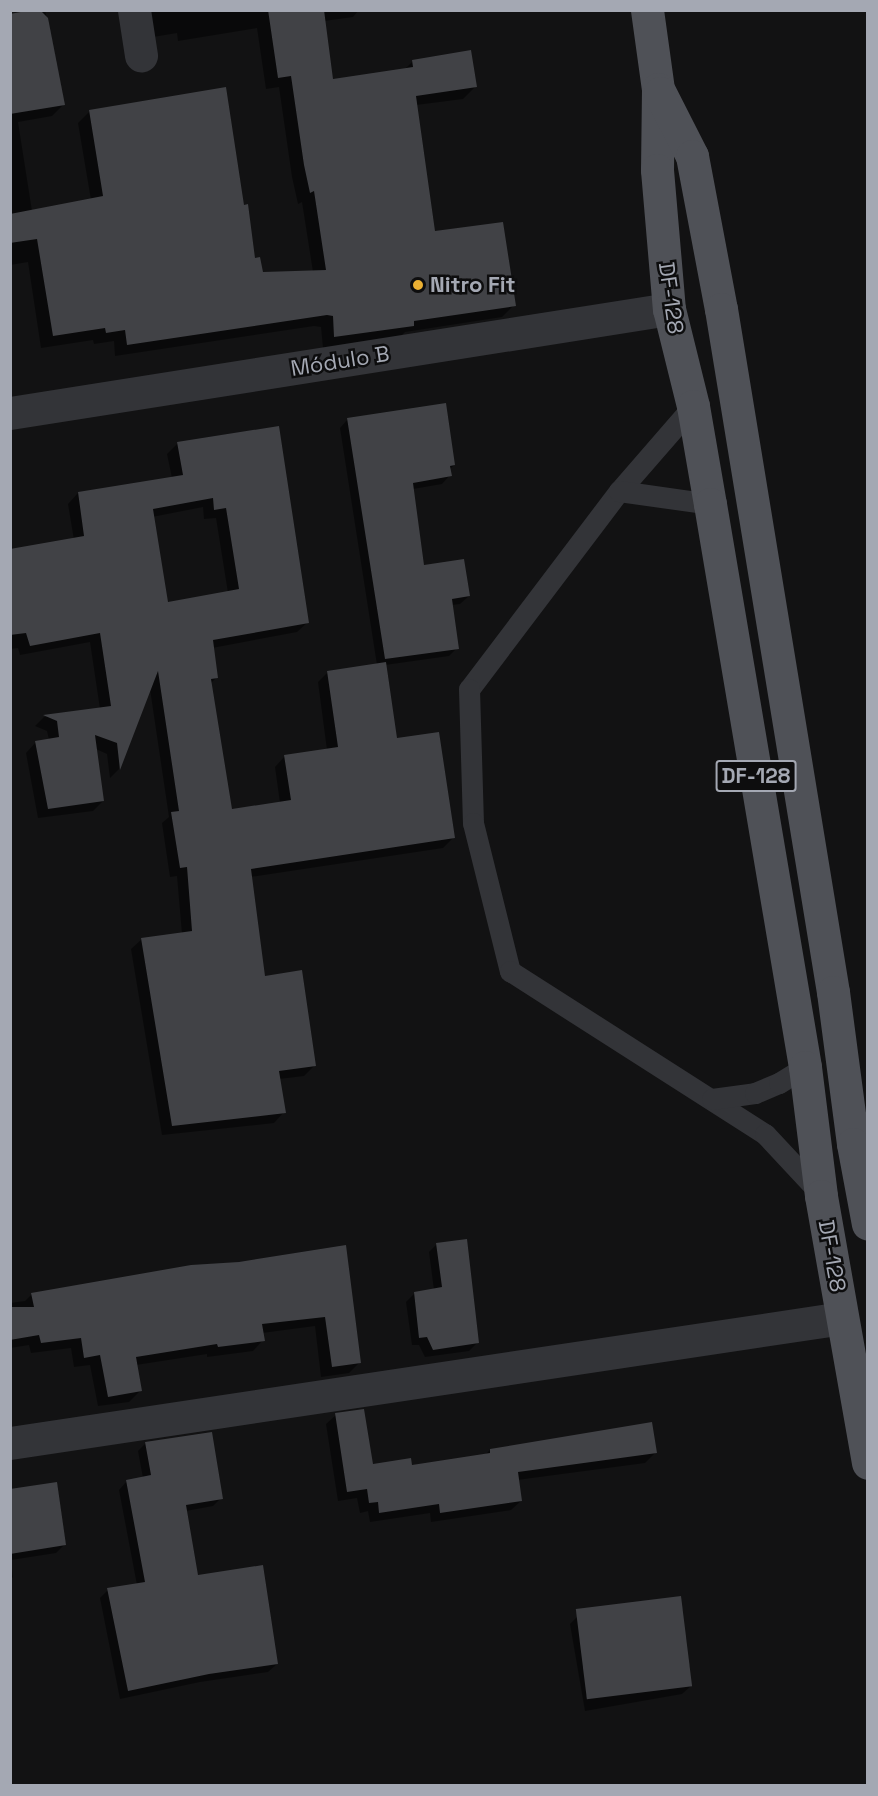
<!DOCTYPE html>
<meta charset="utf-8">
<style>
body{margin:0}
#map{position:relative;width:878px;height:1796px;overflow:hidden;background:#121213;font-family:"Space Grotesk",sans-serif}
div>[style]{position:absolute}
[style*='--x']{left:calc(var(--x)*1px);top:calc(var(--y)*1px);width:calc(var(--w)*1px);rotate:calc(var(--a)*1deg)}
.shadow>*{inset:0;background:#0007}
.building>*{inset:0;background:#414246;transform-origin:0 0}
.lane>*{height:21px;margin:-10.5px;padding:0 10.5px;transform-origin:10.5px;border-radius:10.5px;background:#333438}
.street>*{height:33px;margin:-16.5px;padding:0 16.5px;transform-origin:16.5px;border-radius:16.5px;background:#333438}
.primary>*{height:33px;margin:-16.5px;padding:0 16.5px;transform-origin:16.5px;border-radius:16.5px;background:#4f5157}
.dots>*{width:16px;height:16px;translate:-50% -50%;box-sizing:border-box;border:3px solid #0d0d0e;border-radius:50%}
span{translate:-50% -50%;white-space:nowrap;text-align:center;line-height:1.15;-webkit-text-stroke:5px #0d0d0e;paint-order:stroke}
.shield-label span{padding:2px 4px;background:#0d0d0e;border:2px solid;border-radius:4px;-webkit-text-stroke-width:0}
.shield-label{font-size:21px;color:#a4a8b3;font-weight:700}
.poi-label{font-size:22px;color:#a4a8b3;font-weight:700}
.left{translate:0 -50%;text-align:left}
.street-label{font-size:22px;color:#a4a8b3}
.frame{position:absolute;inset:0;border:12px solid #a4a8b3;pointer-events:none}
</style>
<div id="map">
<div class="shadow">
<div style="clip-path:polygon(45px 10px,64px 104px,52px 116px,18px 122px,32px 211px,91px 200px,78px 123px,90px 111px,242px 206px,254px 259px,261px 273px,313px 272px,302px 202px,298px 204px,292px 177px,279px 87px,266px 89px,257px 28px,178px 41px,177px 33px,153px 37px,149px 10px,359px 10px,353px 17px,324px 21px,332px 81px,404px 70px,413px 61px,475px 87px,463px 99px,416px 105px,433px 233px,514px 305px,502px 317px,405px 332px,400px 337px,323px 348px,321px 327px,314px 326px,115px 356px,114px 341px,94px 344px,93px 340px,41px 348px,28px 262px,10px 265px,10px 15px)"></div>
<div style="clip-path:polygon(evenodd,348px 419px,454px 465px,449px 470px,450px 475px,442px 484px,413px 489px,423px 567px,469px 596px,460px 604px,452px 605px,457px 648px,449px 656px,385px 665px,396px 740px,453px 838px,443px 848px,250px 877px,264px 978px,314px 1066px,304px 1076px,279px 1079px,284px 1112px,274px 1123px,162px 1135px,131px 949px,142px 939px,182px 934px,177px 876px,170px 877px,162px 823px,169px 817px,150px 689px,119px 769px,110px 778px,107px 754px,96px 749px,103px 801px,93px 811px,38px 818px,26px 753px,36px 742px,49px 740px,47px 731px,35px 726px,44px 717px,100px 709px,90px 642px,20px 655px,18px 648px,10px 649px,10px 538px,13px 551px,74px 540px,68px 504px,78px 493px,172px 478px,167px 454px,177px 444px,277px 428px,308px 622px,297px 632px,212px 648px,216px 678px,210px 684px,230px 811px,280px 803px,275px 767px,285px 756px,327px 750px,318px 682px,328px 672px,377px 665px,340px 428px,348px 419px,203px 507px,204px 519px,216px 518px,228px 593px,167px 604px,152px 517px,203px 507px)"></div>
<div style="clip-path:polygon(437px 1244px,477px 1343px,469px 1351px,425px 1357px,419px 1345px,412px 1345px,406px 1302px,414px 1294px,434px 1290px,429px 1252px)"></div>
<div style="clip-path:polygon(345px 1247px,359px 1363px,349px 1373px,321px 1377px,315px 1326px,262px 1333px,263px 1340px,253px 1351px,207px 1357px,207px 1354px,136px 1365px,140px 1391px,129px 1402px,98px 1406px,90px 1365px,74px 1367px,71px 1348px,31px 1353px,29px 1345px,10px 1348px,10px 1303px,25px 1301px,32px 1294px)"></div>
<div style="clip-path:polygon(336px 1415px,371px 1465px,411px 1466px,485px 1455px,490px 1450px,655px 1453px,645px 1463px,517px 1480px,521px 1501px,511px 1510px,431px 1522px,430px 1513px,370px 1522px,368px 1511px,360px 1513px,357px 1498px,338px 1501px,326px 1424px)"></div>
<div style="clip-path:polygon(146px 1443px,221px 1498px,213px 1506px,186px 1511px,197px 1576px,277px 1664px,268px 1672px,200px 1682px,120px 1699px,100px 1598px,108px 1590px,137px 1585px,119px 1490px,127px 1481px,143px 1478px,138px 1451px)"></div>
<div style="clip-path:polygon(10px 1499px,64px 1545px,56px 1553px,11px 1560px,13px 1577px,10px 1580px)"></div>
<div style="clip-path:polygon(578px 1616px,691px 1686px,682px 1694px,585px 1711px,570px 1624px)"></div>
</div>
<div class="building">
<div style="clip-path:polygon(31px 10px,40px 10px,48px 18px,65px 105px,10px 114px,10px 14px)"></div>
<div style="clip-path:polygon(268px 10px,324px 10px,333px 79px,413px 67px,412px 60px,471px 50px,477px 87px,416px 96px,435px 231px,503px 222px,516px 306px,414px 321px,414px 326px,334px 337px,333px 316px,327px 315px,127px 345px,125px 330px,106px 333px,105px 328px,53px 336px,37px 239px,10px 243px,10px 214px,103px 196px,89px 110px,226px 87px,244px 205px,248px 204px,255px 258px,260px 257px,263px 272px,326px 270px,314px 191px,310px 193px,304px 165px,291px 76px,278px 78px)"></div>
<div style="clip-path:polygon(446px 403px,455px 465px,450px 466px,452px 476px,413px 483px,424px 565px,464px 559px,470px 596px,452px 599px,459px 649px,385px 659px,347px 418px)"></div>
<div style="clip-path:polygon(evenodd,279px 426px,309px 623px,213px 640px,218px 678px,211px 679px,232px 809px,291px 800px,284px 755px,338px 747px,327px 671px,386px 662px,397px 738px,439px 732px,455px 838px,251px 869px,265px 976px,302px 970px,316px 1066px,279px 1071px,286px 1113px,172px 1126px,141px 938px,192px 931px,187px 867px,180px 868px,171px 812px,179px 811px,158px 671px,120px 770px,117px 743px,95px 735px,104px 801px,48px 809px,35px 741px,59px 737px,57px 721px,43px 715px,111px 706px,100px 633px,30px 646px,26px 633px,10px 635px,10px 549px,84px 536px,78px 492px,183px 475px,177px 442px,279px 426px,213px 498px,214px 510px,226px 508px,239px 589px,168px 602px,153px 509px,213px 498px)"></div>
<div style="clip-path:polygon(467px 1239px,479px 1343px,433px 1350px,427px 1337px,419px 1338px,414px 1292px,442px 1287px,436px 1243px)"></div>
<div style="clip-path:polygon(346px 1245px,361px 1363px,332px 1367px,325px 1317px,262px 1324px,265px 1341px,218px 1347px,217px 1344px,136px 1357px,142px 1391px,108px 1397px,100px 1355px,84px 1358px,81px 1338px,41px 1343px,39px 1335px,10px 1340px,10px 1307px,34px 1307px,31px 1293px,191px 1265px,239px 1262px)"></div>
<div style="clip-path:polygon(364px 1409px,373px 1464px,411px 1458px,412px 1465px,490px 1453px,490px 1449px,652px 1422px,657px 1453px,518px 1472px,522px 1501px,440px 1513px,439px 1504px,379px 1513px,378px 1502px,369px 1503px,367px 1489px,347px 1492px,335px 1413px)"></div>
<div style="clip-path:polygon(212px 1432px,223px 1499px,186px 1505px,198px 1575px,263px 1565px,278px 1664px,209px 1674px,128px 1691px,107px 1588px,145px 1582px,126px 1480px,151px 1475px,145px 1442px)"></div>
<div style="clip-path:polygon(57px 1482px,66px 1545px,10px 1554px,10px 1489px)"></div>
<div style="left:681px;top:1596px;width:91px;height:106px;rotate:83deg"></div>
</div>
<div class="lane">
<div style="--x:693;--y:406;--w:113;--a:131"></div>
<div style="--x:619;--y:491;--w:248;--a:127.1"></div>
<div style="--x:469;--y:689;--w:134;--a:88.3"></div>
<div style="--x:473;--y:823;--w:153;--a:76"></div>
<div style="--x:510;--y:971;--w:303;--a:32.6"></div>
<div style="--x:765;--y:1134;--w:81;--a:47"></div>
<div style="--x:619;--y:491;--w:92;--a:8.1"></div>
<div style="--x:712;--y:1099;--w:43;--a:-7.9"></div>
<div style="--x:755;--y:1093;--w:26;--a:-23"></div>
<div style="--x:779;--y:1083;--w:31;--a:-32"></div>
</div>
<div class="street">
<div style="--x:134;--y:10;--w:46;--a:81.2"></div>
<div style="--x:10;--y:413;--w:667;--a:-8.97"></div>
<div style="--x:10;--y:1443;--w:841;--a:-8.54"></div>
</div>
<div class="primary">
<div style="--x:647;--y:10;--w:80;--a:82.1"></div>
<div style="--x:658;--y:89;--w:81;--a:90.7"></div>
<div style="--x:657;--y:170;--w:140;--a:85.1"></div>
<div style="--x:669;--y:309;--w:100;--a:76.1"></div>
<div style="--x:693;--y:406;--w:99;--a:80.2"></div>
<div style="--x:710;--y:504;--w:571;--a:80.42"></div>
<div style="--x:805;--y:1067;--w:130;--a:82.9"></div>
<div style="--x:821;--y:1196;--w:271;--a:80"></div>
<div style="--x:660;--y:93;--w:71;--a:63.1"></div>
<div style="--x:692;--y:156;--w:156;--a:79.3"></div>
<div style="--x:721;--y:309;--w:692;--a:80.69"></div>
<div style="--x:833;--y:992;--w:153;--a:82.5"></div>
<div style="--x:853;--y:1144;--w:81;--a:79.4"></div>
</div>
<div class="dots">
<div style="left:418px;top:285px;background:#ebb033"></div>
</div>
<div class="shield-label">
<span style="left:756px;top:776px">DF-128</span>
</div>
<div class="poi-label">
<span class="left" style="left:430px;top:285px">Nitro Fit</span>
</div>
<div class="street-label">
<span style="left:671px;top:298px;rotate:82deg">DF-128</span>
<span style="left:340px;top:361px;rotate:-9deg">Módulo B</span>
<span style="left:832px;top:1256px;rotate:80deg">DF-128</span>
</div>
<div class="frame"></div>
</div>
